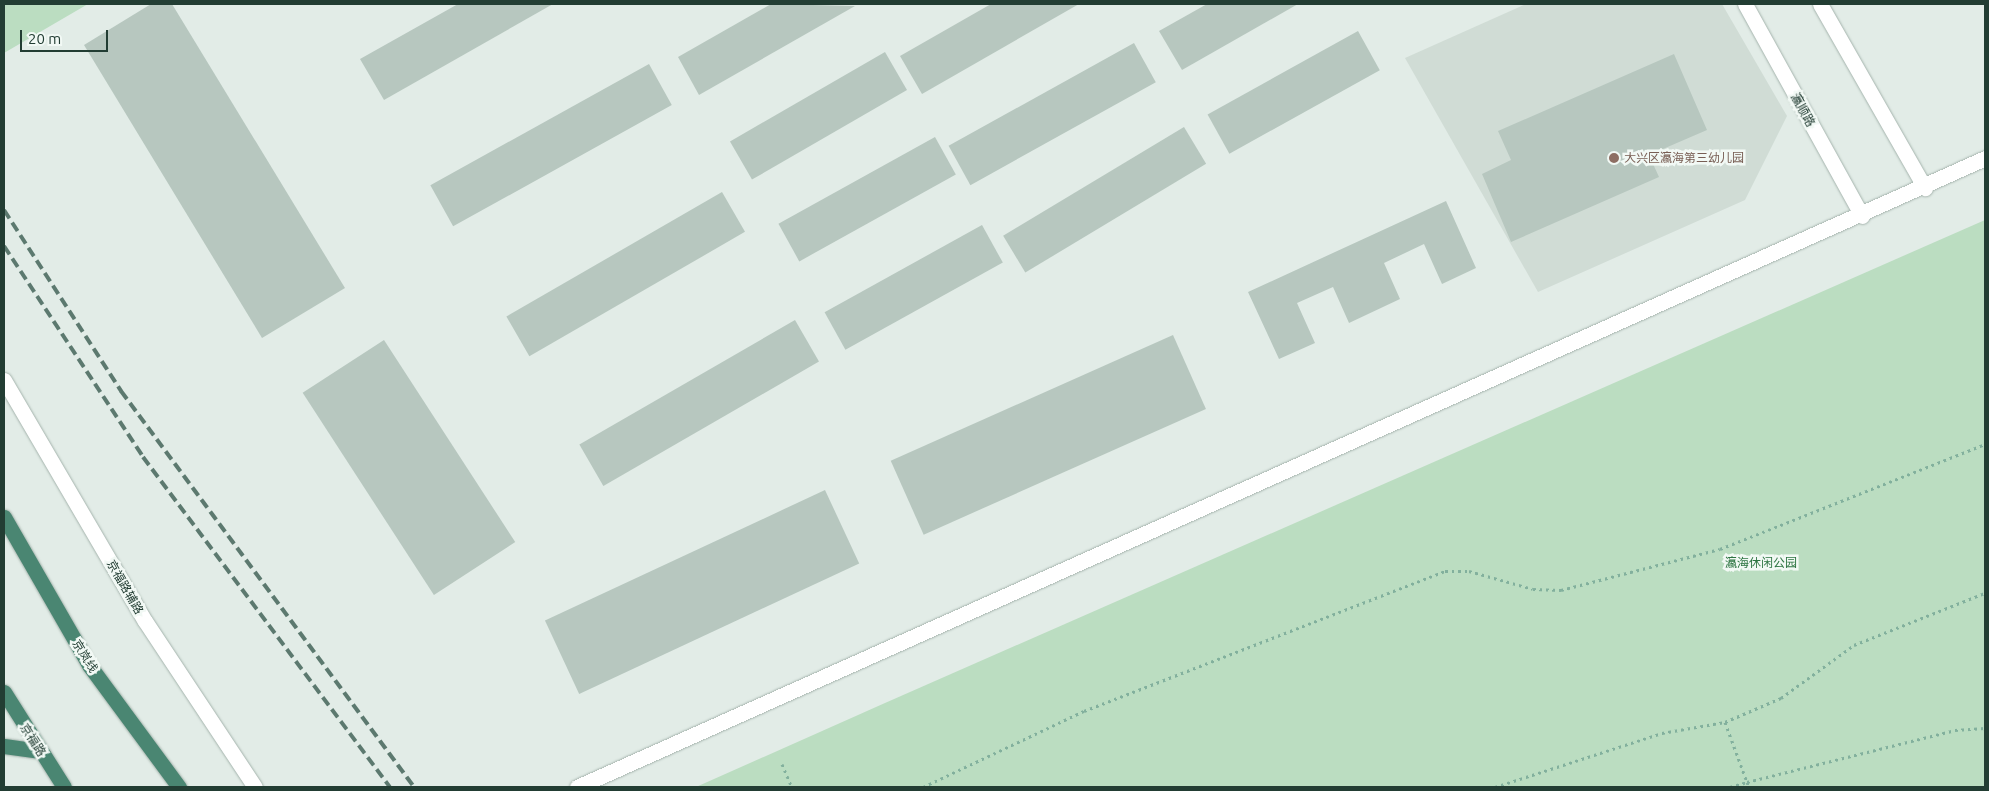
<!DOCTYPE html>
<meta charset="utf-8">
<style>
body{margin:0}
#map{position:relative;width:1989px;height:791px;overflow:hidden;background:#e2ece7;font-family:Ubuntu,"Noto Sans SC",sans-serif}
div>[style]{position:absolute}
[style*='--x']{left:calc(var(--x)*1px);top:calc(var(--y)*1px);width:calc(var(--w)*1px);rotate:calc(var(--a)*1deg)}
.built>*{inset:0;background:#d0dcd5}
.green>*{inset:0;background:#bbddc1}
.building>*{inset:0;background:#b7c7bf;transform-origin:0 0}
.path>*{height:3px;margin-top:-1.5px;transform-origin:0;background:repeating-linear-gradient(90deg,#82b09d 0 2.5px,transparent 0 6.5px)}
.roads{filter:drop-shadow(0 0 1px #a5b4ad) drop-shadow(0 0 1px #a5b4ad)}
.tertiary>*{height:15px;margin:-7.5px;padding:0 7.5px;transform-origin:7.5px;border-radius:7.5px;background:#fff}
.secondary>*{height:15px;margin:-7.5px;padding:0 7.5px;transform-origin:7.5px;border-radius:7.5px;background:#fff}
.trunk>*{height:15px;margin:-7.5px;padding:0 7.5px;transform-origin:7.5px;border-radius:7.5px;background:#4a8672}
.rail>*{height:4px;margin-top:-2px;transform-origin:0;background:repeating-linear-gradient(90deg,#5c796f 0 10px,transparent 0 15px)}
.dots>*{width:14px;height:14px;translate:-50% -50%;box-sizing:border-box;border:2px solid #f2f9f5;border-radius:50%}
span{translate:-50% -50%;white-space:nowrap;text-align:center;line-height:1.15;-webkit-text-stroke:5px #f2f9f5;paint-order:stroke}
.street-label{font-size:12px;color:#223d33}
.education-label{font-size:12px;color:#785e54}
.left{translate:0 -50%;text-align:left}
.park-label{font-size:12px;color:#2c7441}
.frame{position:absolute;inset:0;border:5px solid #223d33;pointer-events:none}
.scale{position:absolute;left:20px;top:30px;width:88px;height:22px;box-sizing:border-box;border:2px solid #223d33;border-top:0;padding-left:6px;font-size:15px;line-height:18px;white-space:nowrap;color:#223d33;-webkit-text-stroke:4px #f2f9f5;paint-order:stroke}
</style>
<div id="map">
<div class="built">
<div style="clip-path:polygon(1526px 4px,1722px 4px,1787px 116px,1745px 200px,1538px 292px,1405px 58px)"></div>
</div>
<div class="green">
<div style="clip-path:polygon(4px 4px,88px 4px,4px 53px)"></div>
<div style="clip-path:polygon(1985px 220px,1985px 787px,696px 787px,885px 703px)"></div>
</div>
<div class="building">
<div style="clip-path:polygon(151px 4px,172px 4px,345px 288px,262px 338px,84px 45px)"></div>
<div style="clip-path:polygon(458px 4px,553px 4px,384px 100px,360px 59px)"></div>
<div style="clip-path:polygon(771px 4px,855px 6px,699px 95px,678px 57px)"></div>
<div style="clip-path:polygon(991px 4px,1079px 4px,922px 94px,900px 56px)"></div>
<div style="clip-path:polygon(1207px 4px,1298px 4px,1182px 70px,1159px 31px)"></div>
<div style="left:1358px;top:31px;width:45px;height:172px;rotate:61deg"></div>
<div style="left:1134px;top:43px;width:45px;height:212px;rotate:61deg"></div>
<div style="left:885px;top:52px;width:44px;height:179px;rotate:60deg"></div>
<div style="clip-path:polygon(1674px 54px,1707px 130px,1649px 155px,1659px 177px,1511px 242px,1482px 174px,1511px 160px,1498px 131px)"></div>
<div style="left:649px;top:64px;width:47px;height:250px;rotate:61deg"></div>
<div style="left:1184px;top:127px;width:43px;height:211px;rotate:59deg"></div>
<div style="left:935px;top:137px;width:43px;height:179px;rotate:61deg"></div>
<div style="left:722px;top:192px;width:46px;height:249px;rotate:60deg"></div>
<div style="clip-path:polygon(1446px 201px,1476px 268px,1442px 284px,1424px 244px,1384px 263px,1400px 299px,1349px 323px,1333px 287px,1297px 303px,1315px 343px,1279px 359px,1248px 292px)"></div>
<div style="left:982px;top:225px;width:43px;height:180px;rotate:61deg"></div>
<div style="left:795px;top:320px;width:48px;height:249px;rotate:60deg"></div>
<div style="left:1173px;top:335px;width:81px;height:309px;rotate:66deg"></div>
<div style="left:384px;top:340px;width:241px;height:97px;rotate:57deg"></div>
<div style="left:825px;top:490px;width:81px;height:309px;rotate:65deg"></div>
</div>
<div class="path">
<div style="--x:1725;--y:722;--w:64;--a:69.9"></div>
<div style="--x:1747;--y:782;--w:214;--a:-14"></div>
<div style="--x:1955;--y:730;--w:30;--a:-4"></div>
<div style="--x:782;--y:764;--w:25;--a:67"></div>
<div style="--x:923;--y:787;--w:178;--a:-25.3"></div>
<div style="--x:1084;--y:711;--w:387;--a:-21.2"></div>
<div style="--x:1445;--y:571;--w:24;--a:0"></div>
<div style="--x:1469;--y:571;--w:66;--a:15.7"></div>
<div style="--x:1533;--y:589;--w:28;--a:2"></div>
<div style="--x:1561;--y:590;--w:164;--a:-14.5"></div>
<div style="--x:1720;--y:549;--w:285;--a:-21.6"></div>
<div style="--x:1495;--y:787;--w:176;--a:-17.9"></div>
<div style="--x:1662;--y:733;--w:64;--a:-9.9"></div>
<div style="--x:1725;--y:722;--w:61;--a:-23.2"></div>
<div style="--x:1781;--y:698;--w:90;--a:-36"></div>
<div style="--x:1854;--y:645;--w:141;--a:-21.7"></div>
<div style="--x:1730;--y:787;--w:18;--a:-16"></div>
<div style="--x:1747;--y:782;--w:5;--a:68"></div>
</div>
<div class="roads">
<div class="tertiary">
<div style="--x:4;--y:380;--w:279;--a:59.7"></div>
<div style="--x:145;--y:621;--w:199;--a:56.5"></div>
<div style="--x:577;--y:787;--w:1542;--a:-24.07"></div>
</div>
<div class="secondary">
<div style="--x:1745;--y:4;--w:242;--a:61.1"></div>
<div style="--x:1820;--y:4;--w:212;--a:60.3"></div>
</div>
<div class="trunk">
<div style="--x:4;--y:517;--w:171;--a:60.1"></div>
<div style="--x:89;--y:665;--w:152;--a:53.6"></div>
<div style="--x:4;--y:692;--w:112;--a:57.7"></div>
<div style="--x:4;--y:746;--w:37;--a:8"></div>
</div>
</div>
<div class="rail">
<div style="--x:4;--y:210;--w:216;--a:57.1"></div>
<div style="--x:121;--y:391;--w:493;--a:53.5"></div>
<div style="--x:4;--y:246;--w:253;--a:56.6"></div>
<div style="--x:143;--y:457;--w:412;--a:53.2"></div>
</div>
<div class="dots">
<div style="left:1614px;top:158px;background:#8d6e63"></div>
</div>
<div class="street-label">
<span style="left:1803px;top:110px;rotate:61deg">瀛顺路</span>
<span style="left:125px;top:587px;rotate:60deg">京福路辅路</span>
<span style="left:85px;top:656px;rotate:58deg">京岚线</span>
<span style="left:33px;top:740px;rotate:57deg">京福路</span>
</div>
<div class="education-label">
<span class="left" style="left:1624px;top:158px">大兴区瀛海第三幼儿园</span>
</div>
<div class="park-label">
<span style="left:1761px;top:563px">瀛海休闲公园</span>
</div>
<div class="frame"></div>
<div class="scale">20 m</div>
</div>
